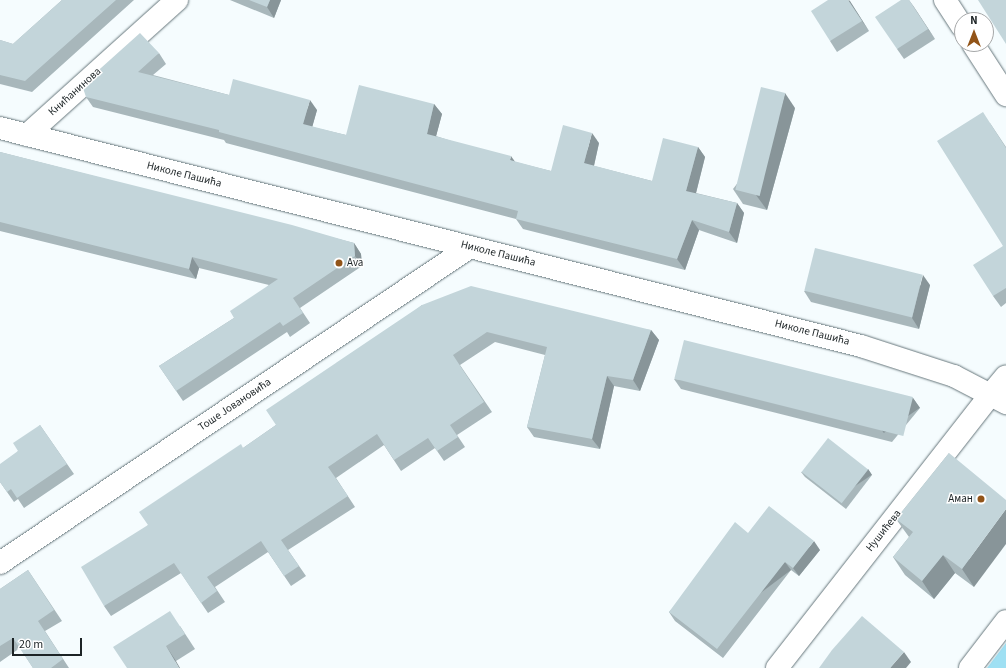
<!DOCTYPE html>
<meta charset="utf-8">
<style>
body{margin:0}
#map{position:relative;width:1006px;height:668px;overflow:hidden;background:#f5fcfe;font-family:"Source Sans 3",sans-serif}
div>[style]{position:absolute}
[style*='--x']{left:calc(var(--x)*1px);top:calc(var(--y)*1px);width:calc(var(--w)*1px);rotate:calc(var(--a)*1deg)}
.green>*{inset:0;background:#9fe0f3}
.roads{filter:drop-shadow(0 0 1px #67777c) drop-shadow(0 0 1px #67777c)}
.street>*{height:22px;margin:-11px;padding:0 11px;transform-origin:11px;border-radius:11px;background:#fff}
.secondary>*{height:22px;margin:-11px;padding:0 11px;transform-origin:11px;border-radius:11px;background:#fff}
.wall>*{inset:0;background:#a8b7bb}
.shaded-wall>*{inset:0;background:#889599;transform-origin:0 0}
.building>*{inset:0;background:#c3d5da;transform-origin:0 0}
.dots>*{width:11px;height:11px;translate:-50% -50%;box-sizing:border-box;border:2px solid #fff;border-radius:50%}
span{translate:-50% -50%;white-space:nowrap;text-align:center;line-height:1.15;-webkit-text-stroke:3px #fff;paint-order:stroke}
.street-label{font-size:11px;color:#1d2426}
.poi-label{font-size:11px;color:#1d2426}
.left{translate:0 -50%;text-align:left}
.right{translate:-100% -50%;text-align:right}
.north{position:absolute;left:954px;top:12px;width:40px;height:40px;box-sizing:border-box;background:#fff;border:1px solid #a5a7a8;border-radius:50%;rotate:0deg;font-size:11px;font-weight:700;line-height:16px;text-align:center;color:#1d2426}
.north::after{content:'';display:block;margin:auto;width:14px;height:18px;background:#925418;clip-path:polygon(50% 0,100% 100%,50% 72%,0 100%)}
.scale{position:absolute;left:12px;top:638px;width:70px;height:18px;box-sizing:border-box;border:2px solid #1d2426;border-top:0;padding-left:5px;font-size:12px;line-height:14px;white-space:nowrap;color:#1d2426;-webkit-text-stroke:3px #fff;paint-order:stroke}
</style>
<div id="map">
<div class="green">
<div style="clip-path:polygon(1006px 643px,1006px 668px,987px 668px)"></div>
</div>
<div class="roads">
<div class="street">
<div style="--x:945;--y:0;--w:31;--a:57"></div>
<div style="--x:973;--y:44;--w:61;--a:57.1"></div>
<div style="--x:27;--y:135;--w:202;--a:-42"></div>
<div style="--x:0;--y:563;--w:566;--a:-33.91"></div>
<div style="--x:777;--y:668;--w:348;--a:-52"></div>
</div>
<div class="secondary">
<div style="--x:0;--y:128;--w:888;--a:14.21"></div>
<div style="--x:861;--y:346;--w:98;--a:17.9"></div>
<div style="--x:954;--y:376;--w:59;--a:27.4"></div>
<div style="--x:991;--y:394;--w:23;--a:-50"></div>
<div style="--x:970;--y:668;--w:59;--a:-52.5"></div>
</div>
</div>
<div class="wall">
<div style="clip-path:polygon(62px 0,134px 0,32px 92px,0 84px,0 40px,13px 44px)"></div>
<div style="clip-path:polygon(230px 0,281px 0,274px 18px)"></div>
<div style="clip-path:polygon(849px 0,869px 31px,837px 52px,830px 41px)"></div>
<div style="clip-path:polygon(909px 0,935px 39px,904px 59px,897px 49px)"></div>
<div style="clip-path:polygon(159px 53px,166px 64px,153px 75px,229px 95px,317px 110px,312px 127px,346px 135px,434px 104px,442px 114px,436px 136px,515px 162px,551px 171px,599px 143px,594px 166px,652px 181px,698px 147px,705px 157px,696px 193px,737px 203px,744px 213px,737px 243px,699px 230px,685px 270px,523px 229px,516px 219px,226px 143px,224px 140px,93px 107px,86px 97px)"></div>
<div style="clip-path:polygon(795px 108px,767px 210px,743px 204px,733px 189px)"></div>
<div style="clip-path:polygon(990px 123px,1006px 147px,1006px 303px,1001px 307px,993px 296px,1003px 246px)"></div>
<div style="clip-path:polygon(0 152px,354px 243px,361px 254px,362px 266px,300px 308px,310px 323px,290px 337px,287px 332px,183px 401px,159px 366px,234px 318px,269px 285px,199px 268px,196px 279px,0 231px)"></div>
<div style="clip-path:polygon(930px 285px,919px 329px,811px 302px,804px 291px)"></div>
<div style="clip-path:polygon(422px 305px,651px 330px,659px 340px,640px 391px,614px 386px,600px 449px,534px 437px,527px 427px,545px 355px,495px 342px,460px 365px,492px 412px,457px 435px,465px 447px,444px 461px,435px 448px,401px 471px,384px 445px,336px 478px,355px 507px,288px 550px,306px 576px,291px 586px,268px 552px,215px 587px,225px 602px,208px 613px,181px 573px,111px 616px,104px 606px,148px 525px,243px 448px,276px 425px)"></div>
<div style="clip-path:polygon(674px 379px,913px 398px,920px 408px,892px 442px,681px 389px)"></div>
<div style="clip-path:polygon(40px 425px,74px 474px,24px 508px,18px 499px,14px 502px,0 482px,18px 451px)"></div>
<div style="clip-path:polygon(949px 453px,974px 587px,955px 573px,934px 599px,905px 575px,893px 557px,909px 537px,896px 519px)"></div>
<div style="clip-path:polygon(868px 469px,872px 475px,846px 509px,805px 477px,801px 472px)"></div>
<div style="clip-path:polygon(748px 533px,820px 550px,799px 576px,791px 570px,723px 658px,675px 621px,669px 612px)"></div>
<div style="clip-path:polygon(28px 570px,62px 621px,45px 631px,69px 668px,33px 668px,20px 648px,0 662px,0 589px)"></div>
<div style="clip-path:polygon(180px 626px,195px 649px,176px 661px,127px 668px)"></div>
</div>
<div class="shaded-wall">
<div style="clip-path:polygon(270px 0,281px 0,274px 18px,267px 7px)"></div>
<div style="clip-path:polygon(848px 0,850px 1px,869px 31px,862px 21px)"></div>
<div style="clip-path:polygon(909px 0,914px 7px,935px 39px,928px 29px)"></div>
<div style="clip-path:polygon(785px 93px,795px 108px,767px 210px,756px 195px)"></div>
<div style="clip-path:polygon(310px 100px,317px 110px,310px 135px,303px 124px)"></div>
<div style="clip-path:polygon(434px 104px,442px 114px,434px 144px,427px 134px)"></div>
<div style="clip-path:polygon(592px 133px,599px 143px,592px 174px,584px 163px)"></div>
<div style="clip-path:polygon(698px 147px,705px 157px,694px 201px,686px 191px)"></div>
<div style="clip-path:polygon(511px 156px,518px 166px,510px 160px)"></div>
<div style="clip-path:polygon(737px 203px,744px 213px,737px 243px,729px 232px)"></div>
<div style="clip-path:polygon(692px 220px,699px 230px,685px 270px,677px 259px)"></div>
<div style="clip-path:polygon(354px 243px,361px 254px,362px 266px,355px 256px)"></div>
<div style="clip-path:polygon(192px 257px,199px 268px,196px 279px,189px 269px)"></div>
<div style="clip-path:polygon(923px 275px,930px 285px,919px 329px,912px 318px)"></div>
<div style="clip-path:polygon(651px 330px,659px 340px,640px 391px,633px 380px)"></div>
<div style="clip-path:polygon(607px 376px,614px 386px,600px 449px,592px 439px)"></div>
<div style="left:913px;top:398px;width:12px;height:44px;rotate:55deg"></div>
<div style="left:868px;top:469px;width:7px;height:43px;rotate:56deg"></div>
<div style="clip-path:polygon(1006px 509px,1006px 544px,974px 587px,962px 569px)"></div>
<div style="clip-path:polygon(814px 541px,820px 550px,799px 576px,793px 568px)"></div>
<div style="clip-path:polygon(943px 555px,955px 573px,934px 599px,922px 581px)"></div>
<div style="left:785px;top:562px;width:10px;height:110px;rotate:53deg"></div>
<div style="clip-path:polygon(166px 646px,176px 661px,180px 668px,179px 668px)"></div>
<div style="clip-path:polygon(904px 652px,911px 662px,906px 668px,890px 668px)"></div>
</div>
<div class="building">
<div style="clip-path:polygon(62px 0,116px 0,25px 81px,0 75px,0 40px,13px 44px)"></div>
<div style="clip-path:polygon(249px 0,270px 0,267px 7px)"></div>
<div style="clip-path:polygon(828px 0,848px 0,862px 21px,830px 41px,811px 11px)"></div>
<div style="clip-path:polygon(901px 0,909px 0,928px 29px,897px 49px,875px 17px)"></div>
<div style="clip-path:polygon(978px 0,1006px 0,1006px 44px)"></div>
<div style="clip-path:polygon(140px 33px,159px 53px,138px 72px,229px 95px,233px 79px,310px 100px,303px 124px,346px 135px,359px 85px,434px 104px,427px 134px,511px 156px,510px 160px,551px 171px,563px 125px,592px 133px,584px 163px,652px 181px,663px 138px,698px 147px,686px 191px,737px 203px,729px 232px,692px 220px,677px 259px,516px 219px,518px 211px,219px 132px,219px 130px,86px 97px,82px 85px)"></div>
<div style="left:761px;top:87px;width:25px;height:106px;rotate:14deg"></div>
<div style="clip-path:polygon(983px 112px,1006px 148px,1006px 288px,993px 296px,973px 265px,1003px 246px,937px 141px)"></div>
<div style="clip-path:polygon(0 152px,292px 225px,354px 243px,355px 256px,293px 298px,303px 313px,283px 326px,280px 322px,176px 391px,159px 366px,234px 318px,230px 311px,278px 279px,192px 257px,189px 269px,0 222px)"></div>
<div style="left:815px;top:248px;width:111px;height:44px;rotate:14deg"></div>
<div style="clip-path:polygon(471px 286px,651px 330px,633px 380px,607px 376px,592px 439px,527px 427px,547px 347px,487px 332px,453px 355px,484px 402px,450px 425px,458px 437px,437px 451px,428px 438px,394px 460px,377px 434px,328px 467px,348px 496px,281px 540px,299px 566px,284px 576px,261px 541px,207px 577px,217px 591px,201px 603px,174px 563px,104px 606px,81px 567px,148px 525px,139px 512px,241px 444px,243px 448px,276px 425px,266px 410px,422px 305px)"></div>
<div style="left:684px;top:340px;width:236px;height:40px;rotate:14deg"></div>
<div style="clip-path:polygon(40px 425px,67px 464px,17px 498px,11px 489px,7px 492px,0 482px,0 464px,18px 451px,13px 443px)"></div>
<div style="left:828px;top:438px;width:51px;height:43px;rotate:38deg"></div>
<div style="clip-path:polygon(949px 453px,1006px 500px,1006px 509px,962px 569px,943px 555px,922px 581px,893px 557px,913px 532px,896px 519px)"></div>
<div style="clip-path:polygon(769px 506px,814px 541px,793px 568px,785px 562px,717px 649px,669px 612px,735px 522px,748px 533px)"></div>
<div style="clip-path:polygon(28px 570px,54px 610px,38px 621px,63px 659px,51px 668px,33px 668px,13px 638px,0 646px,0 589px)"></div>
<div style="clip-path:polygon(170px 611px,185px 634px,166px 646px,179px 668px,127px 668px,113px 647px)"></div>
<div style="clip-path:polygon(862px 616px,904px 652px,890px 668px,819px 668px,832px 650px)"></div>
</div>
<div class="dots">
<div style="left:339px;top:263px;background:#925418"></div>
<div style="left:981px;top:499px;background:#925418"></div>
</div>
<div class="street-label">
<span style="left:75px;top:92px;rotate:-42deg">Книћанинова</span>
<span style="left:184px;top:175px;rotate:14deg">Николе Пашића</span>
<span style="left:498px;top:254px;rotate:14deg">Николе Пашића</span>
<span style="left:812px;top:333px;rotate:14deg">Николе Пашића</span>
<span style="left:235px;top:405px;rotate:-34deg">Тоше Јовановића</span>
<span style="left:884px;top:531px;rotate:-52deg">Нушићева</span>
</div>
<div class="poi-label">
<span class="left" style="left:347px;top:263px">Ava</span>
<span class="right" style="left:973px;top:499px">Аман</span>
</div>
<div class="north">N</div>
<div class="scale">20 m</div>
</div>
